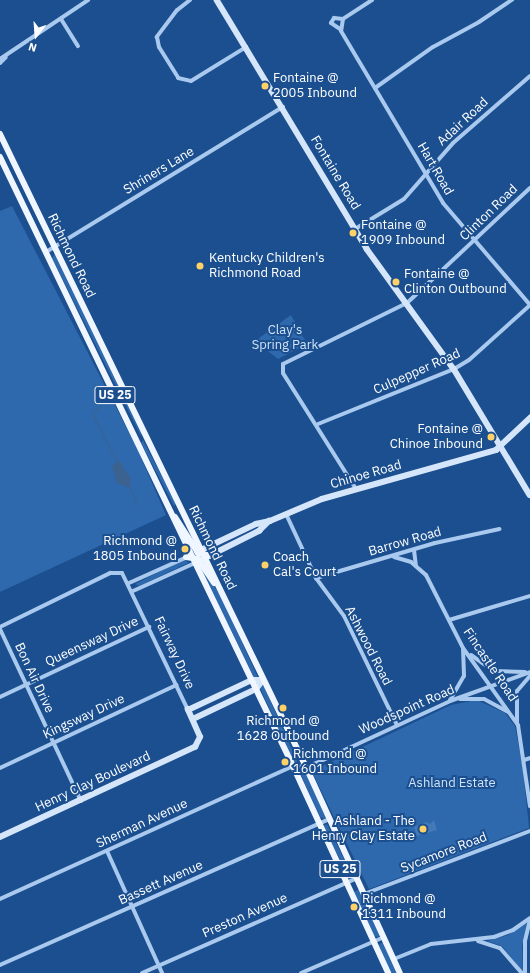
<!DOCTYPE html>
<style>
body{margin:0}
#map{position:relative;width:530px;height:973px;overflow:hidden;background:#1b4f8f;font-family:"IBM Plex Sans",sans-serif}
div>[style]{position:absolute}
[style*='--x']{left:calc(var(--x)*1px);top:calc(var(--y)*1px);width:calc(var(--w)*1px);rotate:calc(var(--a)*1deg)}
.green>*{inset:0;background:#2e69ad;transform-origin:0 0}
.water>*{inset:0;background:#3c6290}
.stream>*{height:1px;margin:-0.5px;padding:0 0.5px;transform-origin:0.5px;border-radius:0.5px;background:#3c6290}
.building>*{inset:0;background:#4478b7}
.street>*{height:4px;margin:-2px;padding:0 2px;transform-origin:2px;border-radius:2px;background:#a9c9ee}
.secondary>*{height:5.5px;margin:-2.75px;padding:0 2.75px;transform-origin:2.75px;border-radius:2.75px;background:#d6e6fa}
.primary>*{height:6px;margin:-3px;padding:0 3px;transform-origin:3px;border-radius:3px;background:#f0f6ff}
.dots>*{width:11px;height:11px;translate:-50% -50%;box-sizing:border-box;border:2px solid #1b4f8f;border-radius:50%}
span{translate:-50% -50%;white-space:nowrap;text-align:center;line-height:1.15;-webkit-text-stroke:4px #1b4f8f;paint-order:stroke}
.shield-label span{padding:1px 3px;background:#1b4f8f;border:1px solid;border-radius:3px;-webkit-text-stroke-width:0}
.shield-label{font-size:12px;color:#fff;font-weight:700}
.poi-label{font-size:13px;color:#fff}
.left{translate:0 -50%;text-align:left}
.right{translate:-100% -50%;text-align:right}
.street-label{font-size:13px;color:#fff}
.park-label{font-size:13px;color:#cfe3fa}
.north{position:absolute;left:16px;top:16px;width:40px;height:40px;-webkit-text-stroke:3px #1b4f8f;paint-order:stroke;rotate:197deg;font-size:11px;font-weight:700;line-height:16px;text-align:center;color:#fff}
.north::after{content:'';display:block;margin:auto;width:14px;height:18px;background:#fff;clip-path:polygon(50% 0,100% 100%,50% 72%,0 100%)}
</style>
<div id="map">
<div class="green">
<div style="clip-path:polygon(12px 206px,136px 446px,166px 515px,0 592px,0 211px)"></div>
<div style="clip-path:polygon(55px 254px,142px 433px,141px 436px,52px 258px)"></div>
<div style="clip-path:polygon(291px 315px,307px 344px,278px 359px,255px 341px)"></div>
<div style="clip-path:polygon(143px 440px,176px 504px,174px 506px,141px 443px)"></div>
<div style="clip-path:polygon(185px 559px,188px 563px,139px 586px,135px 584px)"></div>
<div style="clip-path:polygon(199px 564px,221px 596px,258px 678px,254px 677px)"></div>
<div style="clip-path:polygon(259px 686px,264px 686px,298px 763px,294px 762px)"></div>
<div style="clip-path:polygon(477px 700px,505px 713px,515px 726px,523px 769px,529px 828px,369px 889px,313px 774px,316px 769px,451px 705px)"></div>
<div style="clip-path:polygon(302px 772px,306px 773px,326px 817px,324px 819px,320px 817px,301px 775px)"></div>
<div style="left:327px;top:824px;width:53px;height:4px;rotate:64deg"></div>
<div style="clip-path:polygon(359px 889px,380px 935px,378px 937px,374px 936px,354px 892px)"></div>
<div style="clip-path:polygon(527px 923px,522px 947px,523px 972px,502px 946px,487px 941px,508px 935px)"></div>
<div style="clip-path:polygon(381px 943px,384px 943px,398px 973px,391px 973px,379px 945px)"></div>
</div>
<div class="water">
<div style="clip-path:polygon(119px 460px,131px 479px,130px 488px,117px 483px,112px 466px)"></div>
</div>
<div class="stream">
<div style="--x:104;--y:399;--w:19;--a:125"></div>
<div style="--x:93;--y:415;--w:51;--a:63.4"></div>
<div style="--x:130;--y:488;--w:20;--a:66"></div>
</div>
<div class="building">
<div style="clip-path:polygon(434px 820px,437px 830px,417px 836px,414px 827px,426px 822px,430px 824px)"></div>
</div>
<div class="street">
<div style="--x:190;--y:0;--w:16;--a:142"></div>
<div style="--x:177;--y:10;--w:34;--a:127"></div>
<div style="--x:157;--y:37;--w:10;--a:79"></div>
<div style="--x:159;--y:47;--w:36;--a:58"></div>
<div style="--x:178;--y:78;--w:13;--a:13"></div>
<div style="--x:191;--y:81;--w:65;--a:-31.7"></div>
<div style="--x:372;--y:0;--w:35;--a:147"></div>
<div style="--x:343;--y:19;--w:12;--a:99"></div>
<div style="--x:341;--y:31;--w:200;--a:59.3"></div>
<div style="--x:443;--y:203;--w:134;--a:49.5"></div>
<div style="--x:61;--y:19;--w:32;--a:58"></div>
<div style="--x:340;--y:29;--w:11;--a:-146"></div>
<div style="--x:331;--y:23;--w:6;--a:-59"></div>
<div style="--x:334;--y:18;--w:9;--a:6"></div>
<div style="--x:0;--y:59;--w:106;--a:-33.8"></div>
<div style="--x:0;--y:63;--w:8;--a:-45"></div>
<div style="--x:375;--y:88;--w:71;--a:-35.3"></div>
<div style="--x:433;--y:47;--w:52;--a:-28.5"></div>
<div style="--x:479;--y:22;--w:40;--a:-34"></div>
<div style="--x:355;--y:229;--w:57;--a:-31.5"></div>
<div style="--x:404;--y:199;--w:74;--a:-48.8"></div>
<div style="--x:453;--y:143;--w:102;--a:-41"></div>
<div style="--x:46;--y:252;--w:278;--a:-31.5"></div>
<div style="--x:318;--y:424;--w:147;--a:-22"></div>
<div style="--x:454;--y:369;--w:17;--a:-31"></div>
<div style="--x:469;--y:360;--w:82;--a:-42"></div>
<div style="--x:356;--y:489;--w:137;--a:-122.2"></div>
<div style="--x:283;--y:373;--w:9;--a:-90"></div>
<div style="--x:283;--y:364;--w:138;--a:-26.2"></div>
<div style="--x:407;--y:303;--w:168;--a:-43.1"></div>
<div style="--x:286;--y:514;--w:71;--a:64.9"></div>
<div style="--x:316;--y:578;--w:47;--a:53.6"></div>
<div style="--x:344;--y:616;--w:121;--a:64.1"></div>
<div style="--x:414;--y:550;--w:16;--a:83"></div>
<div style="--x:394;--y:557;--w:18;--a:16"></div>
<div style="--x:411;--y:562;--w:20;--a:41"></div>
<div style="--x:426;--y:575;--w:82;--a:63.1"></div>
<div style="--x:463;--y:648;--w:95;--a:54.5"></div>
<div style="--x:518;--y:725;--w:82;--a:81.6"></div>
<div style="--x:316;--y:578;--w:124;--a:-16.4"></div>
<div style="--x:435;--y:543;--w:66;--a:-12.2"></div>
<div style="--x:129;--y:583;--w:64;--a:-24.1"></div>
<div style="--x:133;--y:591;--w:68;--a:-24.3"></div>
<div style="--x:449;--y:620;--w:84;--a:-16.5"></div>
<div style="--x:0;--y:627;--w:123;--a:-26.1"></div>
<div style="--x:110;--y:573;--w:12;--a:0"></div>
<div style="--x:122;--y:573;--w:152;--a:64.3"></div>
<div style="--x:0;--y:629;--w:190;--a:64.8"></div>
<div style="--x:471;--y:655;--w:28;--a:35"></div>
<div style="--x:494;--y:671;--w:31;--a:2"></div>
<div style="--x:0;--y:697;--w:165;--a:-25.2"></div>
<div style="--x:460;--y:699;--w:24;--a:0"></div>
<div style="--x:484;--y:699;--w:27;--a:28"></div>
<div style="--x:450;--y:700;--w:28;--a:-60"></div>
<div style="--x:464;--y:676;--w:27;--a:-92"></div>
<div style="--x:517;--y:723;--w:32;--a:-90"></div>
<div style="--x:517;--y:691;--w:20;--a:-49"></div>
<div style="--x:524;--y:760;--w:6;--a:-18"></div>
<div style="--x:0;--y:768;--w:195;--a:-25.2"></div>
<div style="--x:107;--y:851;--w:134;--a:65.7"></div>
<div style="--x:364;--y:894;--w:178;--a:-20.8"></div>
<div style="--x:0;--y:899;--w:322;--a:-24.4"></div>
<div style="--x:293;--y:766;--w:13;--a:4"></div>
<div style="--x:306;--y:767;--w:16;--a:-22"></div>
<div style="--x:321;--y:761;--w:142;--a:-24.9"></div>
<div style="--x:450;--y:701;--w:85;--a:-19.9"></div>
<div style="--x:478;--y:941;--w:23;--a:18"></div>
<div style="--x:500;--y:948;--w:33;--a:49"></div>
<div style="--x:394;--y:959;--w:40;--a:-22"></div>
<div style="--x:431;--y:944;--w:63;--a:-6.3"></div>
<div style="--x:494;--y:937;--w:20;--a:-20"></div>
<div style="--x:513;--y:930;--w:21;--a:-35"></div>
<div style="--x:0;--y:965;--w:360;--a:-23.9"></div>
<div style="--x:142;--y:973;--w:235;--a:-23.8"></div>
<div style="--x:301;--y:973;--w:90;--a:-23.4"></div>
<div style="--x:525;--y:973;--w:32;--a:-90"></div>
<div style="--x:525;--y:941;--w:23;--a:-77"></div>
</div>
<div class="secondary">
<div style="--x:217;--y:0;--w:291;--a:58.9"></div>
<div style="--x:367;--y:249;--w:148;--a:54.1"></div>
<div style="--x:454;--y:369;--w:147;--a:58.9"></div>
<div style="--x:197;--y:552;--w:65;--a:-25.4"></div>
<div style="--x:256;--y:524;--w:14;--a:-12"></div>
<div style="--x:270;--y:521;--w:56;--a:-22.9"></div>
<div style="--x:322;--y:499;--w:181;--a:-15.7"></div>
<div style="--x:496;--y:450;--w:47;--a:-43.3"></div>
<div style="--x:195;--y:563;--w:72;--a:-26.6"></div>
<div style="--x:259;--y:531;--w:14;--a:-45"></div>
<div style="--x:193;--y:719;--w:70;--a:-25.5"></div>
<div style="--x:256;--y:689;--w:11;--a:-52"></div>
<div style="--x:0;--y:837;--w:215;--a:-24.8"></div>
<div style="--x:195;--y:747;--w:11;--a:-63"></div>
<div style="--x:200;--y:737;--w:30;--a:-114"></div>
<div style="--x:188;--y:710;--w:71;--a:-25.1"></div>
<div style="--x:252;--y:680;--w:11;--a:0"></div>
</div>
<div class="primary">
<div style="--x:0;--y:134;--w:703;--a:64.2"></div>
<div style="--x:306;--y:767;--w:226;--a:65.5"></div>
<div style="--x:0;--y:157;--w:676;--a:64.31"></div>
<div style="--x:293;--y:766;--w:228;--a:65.3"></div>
<div style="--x:175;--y:517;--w:43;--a:57.4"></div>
<div style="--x:198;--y:553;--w:13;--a:13"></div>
<div style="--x:186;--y:557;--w:12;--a:9"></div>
<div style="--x:198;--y:559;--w:29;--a:56"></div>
</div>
<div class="dots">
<div style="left:265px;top:86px;background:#ffd166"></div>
<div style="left:353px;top:233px;background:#ffd166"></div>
<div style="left:200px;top:266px;background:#ffd166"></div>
<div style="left:396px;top:282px;background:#ffd166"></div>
<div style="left:491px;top:437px;background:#ffd166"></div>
<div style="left:185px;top:549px;background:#ffd166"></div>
<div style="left:265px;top:565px;background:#ffd166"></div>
<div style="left:283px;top:708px;background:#ffd166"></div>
<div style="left:285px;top:762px;background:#ffd166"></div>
<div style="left:423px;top:829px;background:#ffd166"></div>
<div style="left:354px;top:907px;background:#ffd166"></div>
</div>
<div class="shield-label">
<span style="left:115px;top:395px">US 25</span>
<span style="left:340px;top:869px">US 25</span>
</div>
<div class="poi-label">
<span class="left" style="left:273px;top:86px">Fontaine @<br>2005 Inbound</span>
<span class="left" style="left:361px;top:233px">Fontaine @<br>1909 Inbound</span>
<span class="left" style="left:209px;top:266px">Kentucky Children's<br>Richmond Road</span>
<span class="left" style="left:404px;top:282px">Fontaine @<br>Clinton Outbound</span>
<span class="right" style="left:483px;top:437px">Fontaine @<br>Chinoe Inbound</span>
<span class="right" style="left:177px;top:549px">Richmond @<br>1805 Inbound</span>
<span class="left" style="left:273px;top:565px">Coach<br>Cal's Court</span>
<span style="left:283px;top:729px">Richmond @<br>1628 Outbound</span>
<span class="left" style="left:293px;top:762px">Richmond @<br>1601 Inbound</span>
<span class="right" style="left:415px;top:829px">Ashland - The<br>Henry Clay Estate</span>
<span class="left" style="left:362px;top:907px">Richmond @<br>1311 Inbound</span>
</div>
<div class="street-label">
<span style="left:463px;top:122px;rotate:-43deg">Adair Road</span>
<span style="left:435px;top:169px;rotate:60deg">Hart Road</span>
<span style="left:159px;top:171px;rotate:-31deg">Shriners Lane</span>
<span style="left:335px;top:173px;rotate:59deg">Fontaine Road</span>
<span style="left:489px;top:213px;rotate:-44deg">Clinton Road</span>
<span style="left:71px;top:256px;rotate:64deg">Richmond Road</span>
<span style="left:417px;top:372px;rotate:-24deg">Culpepper Road</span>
<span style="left:366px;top:475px;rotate:-16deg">Chinoe Road</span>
<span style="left:405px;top:542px;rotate:-16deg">Barrow Road</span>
<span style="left:212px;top:548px;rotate:64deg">Richmond Road</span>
<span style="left:92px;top:642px;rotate:-25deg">Queensway Drive</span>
<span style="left:368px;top:646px;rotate:63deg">Ashwood Road</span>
<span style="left:174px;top:653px;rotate:65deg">Fairway Drive</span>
<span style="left:490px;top:665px;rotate:56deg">Fincastle Road</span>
<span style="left:34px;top:678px;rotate:65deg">Bon Air Drive</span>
<span style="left:407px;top:710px;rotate:-24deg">Woodspoint Road</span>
<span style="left:84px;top:717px;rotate:-25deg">Kingsway Drive</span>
<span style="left:93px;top:782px;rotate:-25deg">Henry Clay Boulevard</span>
<span style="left:142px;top:824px;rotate:-25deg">Sherman Avenue</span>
<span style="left:444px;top:853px;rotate:-21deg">Sycamore Road</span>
<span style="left:161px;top:883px;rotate:-24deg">Bassett Avenue</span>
<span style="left:245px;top:916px;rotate:-24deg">Preston Avenue</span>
</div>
<div class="park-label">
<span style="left:285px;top:338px">Clay's<br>Spring Park</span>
<span style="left:452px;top:783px">Ashland Estate</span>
</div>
<div class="north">N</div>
</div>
